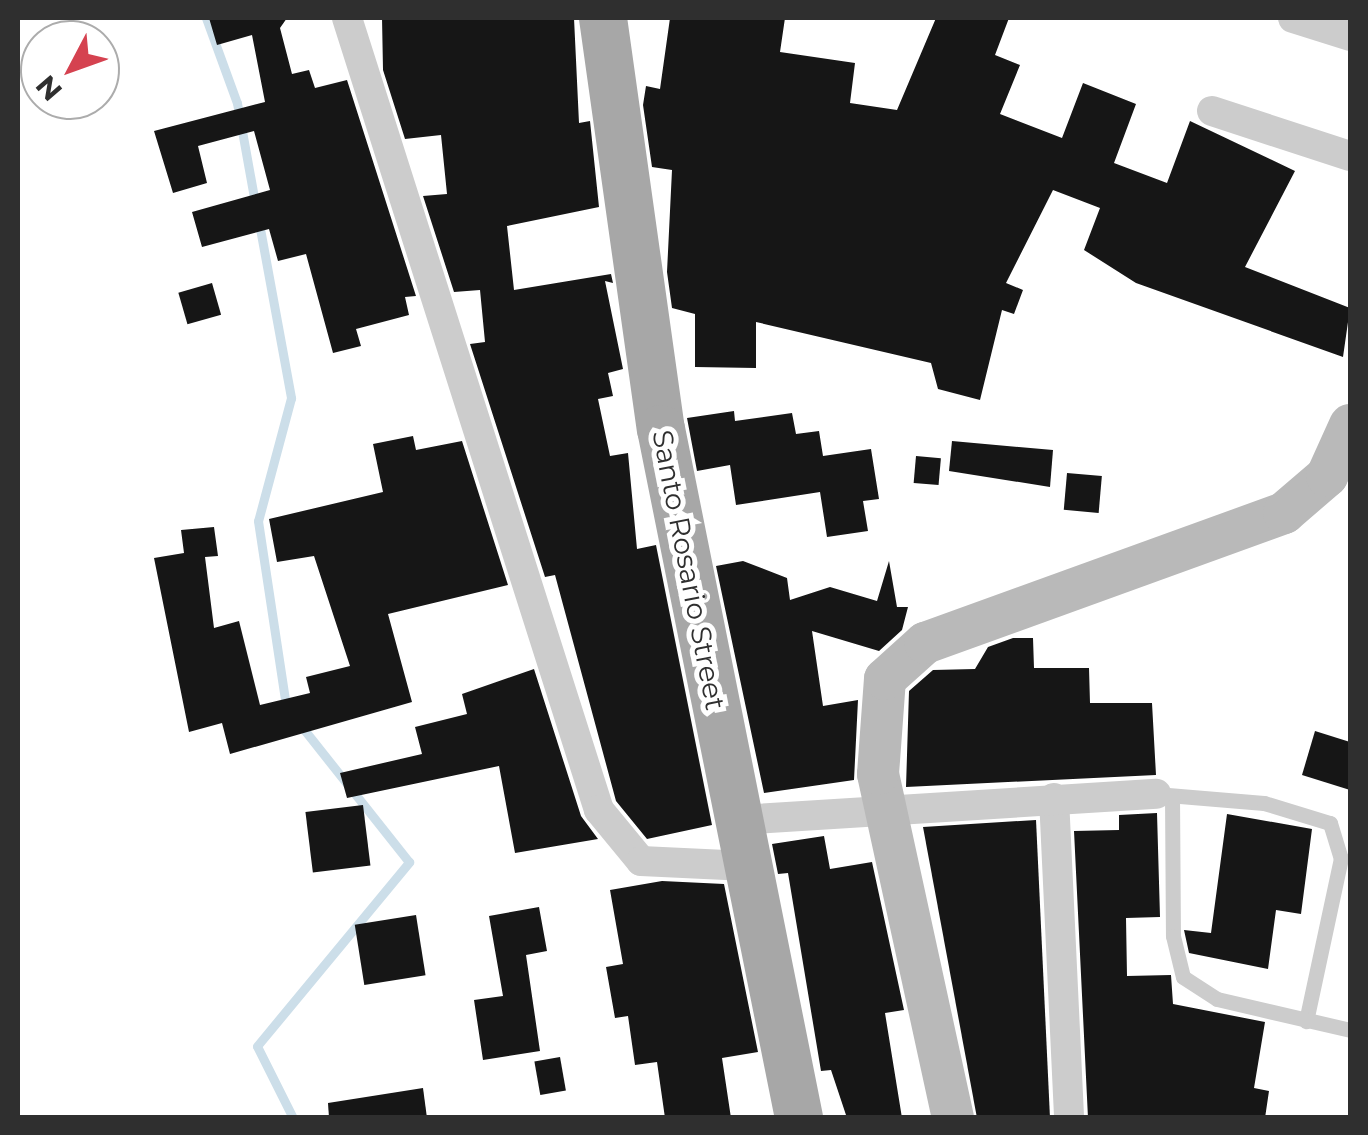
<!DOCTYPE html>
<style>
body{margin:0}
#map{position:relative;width:1368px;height:1135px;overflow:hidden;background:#fff;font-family:Montserrat,sans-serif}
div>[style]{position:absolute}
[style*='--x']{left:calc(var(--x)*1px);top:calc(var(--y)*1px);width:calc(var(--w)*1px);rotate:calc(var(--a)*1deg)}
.stream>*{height:9px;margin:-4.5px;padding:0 4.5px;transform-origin:4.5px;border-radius:4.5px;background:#ccdee9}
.building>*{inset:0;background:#161616;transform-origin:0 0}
.lane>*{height:15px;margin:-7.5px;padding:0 7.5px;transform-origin:7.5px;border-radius:7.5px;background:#ccc}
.street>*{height:30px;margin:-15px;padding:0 15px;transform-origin:15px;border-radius:15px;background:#ccc}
.secondary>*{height:42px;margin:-21px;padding:0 21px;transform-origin:21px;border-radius:21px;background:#b9b9b9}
.primary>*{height:48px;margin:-24px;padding:0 24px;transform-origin:24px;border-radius:24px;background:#a7a7a7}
span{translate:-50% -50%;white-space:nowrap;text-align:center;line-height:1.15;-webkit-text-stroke:10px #fff;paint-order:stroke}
.street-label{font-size:28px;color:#2f2f2f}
.frame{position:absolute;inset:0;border:20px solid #2f2f2f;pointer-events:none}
.north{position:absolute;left:20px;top:20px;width:100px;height:100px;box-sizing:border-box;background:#fff;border:2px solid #acacac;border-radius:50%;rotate:229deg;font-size:28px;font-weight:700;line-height:40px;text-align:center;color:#2f2f2f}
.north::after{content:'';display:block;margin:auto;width:35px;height:45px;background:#d54250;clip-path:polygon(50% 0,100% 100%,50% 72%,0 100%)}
</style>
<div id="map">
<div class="stream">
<div style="--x:206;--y:18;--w:90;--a:70"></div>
<div style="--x:237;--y:103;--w:102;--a:79.8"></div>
<div style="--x:259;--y:223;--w:178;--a:79.6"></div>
<div style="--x:291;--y:398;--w:127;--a:105"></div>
<div style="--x:258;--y:521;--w:188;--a:81.4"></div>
<div style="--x:293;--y:1118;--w:80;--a:-116.6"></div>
<div style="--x:257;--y:1046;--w:239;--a:-50.4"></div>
<div style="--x:409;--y:862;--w:177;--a:-128.4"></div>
</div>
<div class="building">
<div style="clip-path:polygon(209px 18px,287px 18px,280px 28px,292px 74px,309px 70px,315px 88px,347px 80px,416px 296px,405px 297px,409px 315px,356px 329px,361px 346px,333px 353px,306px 254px,278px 261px,269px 229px,202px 247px,192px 212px,270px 190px,254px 131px,198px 146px,207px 183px,173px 193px,154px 131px,265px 102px,252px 35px,217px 45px)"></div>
<div style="clip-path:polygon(382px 18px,574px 18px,579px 123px,590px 121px,599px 207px,507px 226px,514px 290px,611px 274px,613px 283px,605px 281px,623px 369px,608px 373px,613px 396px,598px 399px,610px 456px,628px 453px,637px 549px,656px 545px,712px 825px,647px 839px,616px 801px,555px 575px,545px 577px,470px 344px,485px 342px,480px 290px,454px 292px,423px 196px,447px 194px,441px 135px,405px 139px,383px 70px)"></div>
<div style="clip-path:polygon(670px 18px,785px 18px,780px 52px,855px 63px,850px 103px,897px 110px,936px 18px,1009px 18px,995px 55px,1020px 65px,1000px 114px,1062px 138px,1083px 83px,1136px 104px,1114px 163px,1167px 183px,1190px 121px,1295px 171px,1245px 267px,1350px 308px,1343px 357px,1136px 283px,1084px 250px,1100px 208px,1053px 190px,1006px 283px,1023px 290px,1014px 314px,1002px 310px,980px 400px,938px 389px,931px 363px,756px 322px,756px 368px,695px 367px,695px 314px,672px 308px,667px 272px,672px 170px,652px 167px,643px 105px,646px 86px,660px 89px)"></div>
<div style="left:212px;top:283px;width:33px;height:35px;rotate:74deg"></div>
<div style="clip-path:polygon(734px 411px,735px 421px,792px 413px,796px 434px,819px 431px,823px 456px,871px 449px,879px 499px,863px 501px,868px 531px,827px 537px,820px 492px,736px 505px,730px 465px,697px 471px,687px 418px)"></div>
<div style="clip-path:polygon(413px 436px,416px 450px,462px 441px,508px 585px,388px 614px,412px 702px,230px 754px,222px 723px,189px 732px,154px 558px,184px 553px,181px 530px,214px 527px,218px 556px,205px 557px,214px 628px,239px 621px,260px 705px,310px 693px,306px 677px,350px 666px,314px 556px,277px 562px,269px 519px,383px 492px,373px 444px)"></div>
<div style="clip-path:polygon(952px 441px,1053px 450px,1050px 487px,949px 471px)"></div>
<div style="left:916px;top:456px;width:25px;height:27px;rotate:5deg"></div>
<div style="left:1067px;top:473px;width:35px;height:37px;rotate:5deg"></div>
<div style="clip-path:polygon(743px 561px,787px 578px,790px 600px,830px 587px,877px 601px,889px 561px,897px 607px,908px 607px,902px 630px,879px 651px,812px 631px,823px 706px,858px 700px,854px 780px,764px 793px,716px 566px)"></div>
<div style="clip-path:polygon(1013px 638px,1033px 638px,1034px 668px,1089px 668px,1090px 703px,1152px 703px,1156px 775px,906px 787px,909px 691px,933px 670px,975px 669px,988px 647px)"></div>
<div style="clip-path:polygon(534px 669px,581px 816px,598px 839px,515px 853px,499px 766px,347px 798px,340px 773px,422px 754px,415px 727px,467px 714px,462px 694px)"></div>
<div style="clip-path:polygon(1315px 731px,1350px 742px,1350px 790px,1302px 775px)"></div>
<div style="left:363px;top:805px;width:61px;height:58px;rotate:83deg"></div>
<div style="clip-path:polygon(1157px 813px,1160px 917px,1126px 918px,1127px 976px,1171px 975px,1173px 1004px,1265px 1022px,1254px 1088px,1269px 1091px,1265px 1118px,1088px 1118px,1074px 831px,1119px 830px,1119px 815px)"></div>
<div style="clip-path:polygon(1227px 814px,1312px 829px,1301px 914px,1276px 910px,1268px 969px,1189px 953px,1184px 930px,1211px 933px)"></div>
<div style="clip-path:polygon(1036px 820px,1050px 1118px,977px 1118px,923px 827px)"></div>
<div style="clip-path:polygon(824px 836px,830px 869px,872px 862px,904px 1010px,885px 1013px,902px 1118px,847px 1118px,831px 1070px,821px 1071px,788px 873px,778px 874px,772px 844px)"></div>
<div style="clip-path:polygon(662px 881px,724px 884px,758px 1052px,722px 1058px,731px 1118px,665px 1118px,657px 1062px,635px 1065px,628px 1016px,615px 1018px,606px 967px,623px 964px,610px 890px)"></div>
<div style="clip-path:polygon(539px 907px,547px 951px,526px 955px,540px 1051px,483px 1060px,474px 1000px,503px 996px,489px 916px)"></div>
<div style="left:416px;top:915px;width:61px;height:62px;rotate:81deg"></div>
<div style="left:560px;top:1057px;width:34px;height:26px;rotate:80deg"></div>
<div style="clip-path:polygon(423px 1088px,427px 1118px,329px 1118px,328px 1103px)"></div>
</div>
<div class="lane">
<div style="--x:1156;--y:794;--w:108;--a:4.8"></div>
<div style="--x:1264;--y:803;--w:69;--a:16.9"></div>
<div style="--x:1330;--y:823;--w:37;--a:73"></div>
<div style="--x:1341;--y:858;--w:167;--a:102.1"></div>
<div style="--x:1172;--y:796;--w:140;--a:89.6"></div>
<div style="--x:1173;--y:936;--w:42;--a:76.3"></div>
<div style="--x:1183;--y:977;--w:40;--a:32.9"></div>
<div style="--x:1217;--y:999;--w:137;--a:13.1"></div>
</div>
<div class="street">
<div style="--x:347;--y:18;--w:831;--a:72.35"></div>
<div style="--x:599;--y:810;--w:66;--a:50.5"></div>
<div style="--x:641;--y:861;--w:106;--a:2.7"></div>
<div style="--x:1293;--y:18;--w:60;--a:17.5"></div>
<div style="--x:1212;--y:111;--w:145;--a:18.1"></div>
<div style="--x:1054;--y:798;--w:320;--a:87.3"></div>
<div style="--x:739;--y:820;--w:418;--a:-3.6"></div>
</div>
<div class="secondary">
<div style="--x:953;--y:1118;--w:352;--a:-102.3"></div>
<div style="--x:878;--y:774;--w:95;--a:-85.8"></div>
<div style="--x:885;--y:679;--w:54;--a:-42"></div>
<div style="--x:925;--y:643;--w:382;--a:-19.9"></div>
<div style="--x:1284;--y:513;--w:57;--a:-40.7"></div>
<div style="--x:1327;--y:476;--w:56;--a:-65.7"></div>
</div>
<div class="primary">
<div style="--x:603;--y:18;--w:415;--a:82"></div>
<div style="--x:661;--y:429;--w:703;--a:78.67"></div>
</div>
<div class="street-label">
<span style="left:689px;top:570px;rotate:79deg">Santo Rosario Street</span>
</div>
<div class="frame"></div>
<div class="north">N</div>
</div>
